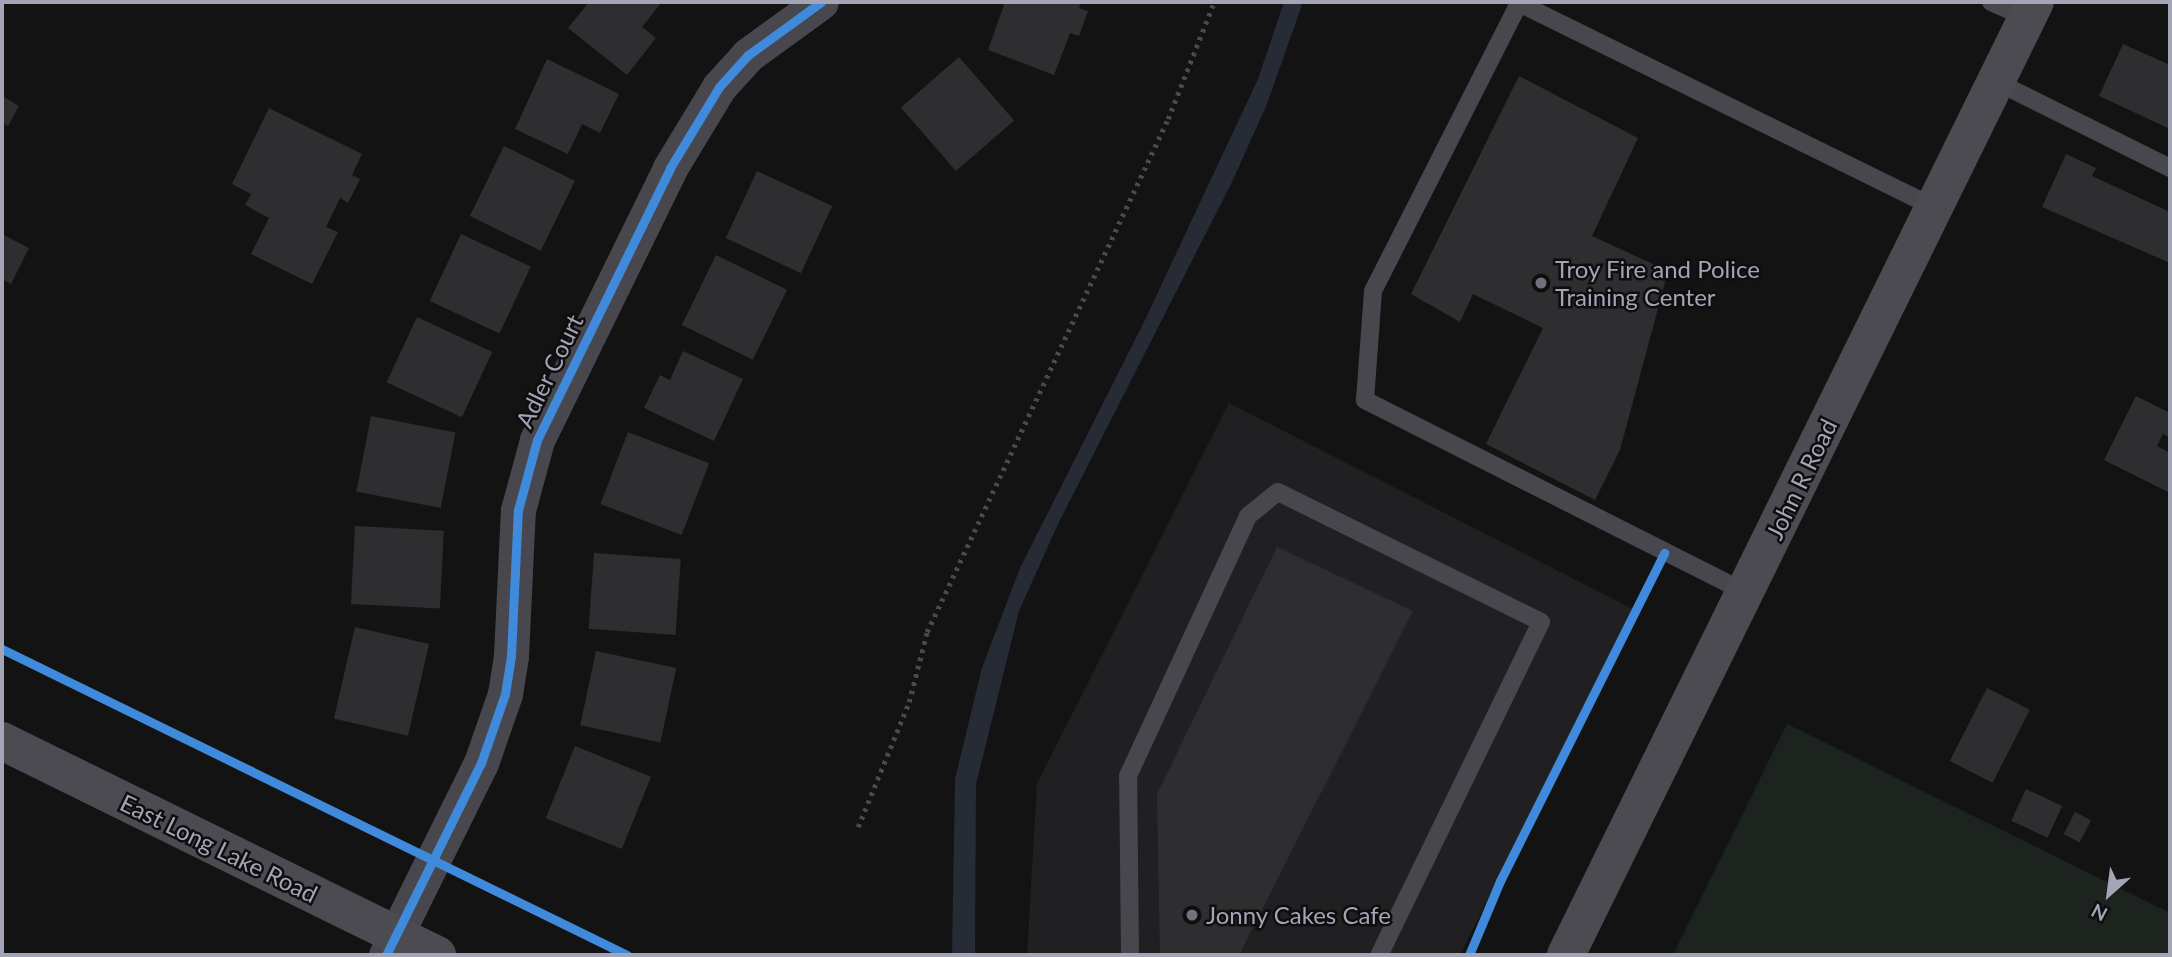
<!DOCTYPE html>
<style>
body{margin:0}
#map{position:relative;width:2172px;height:957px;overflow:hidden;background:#131314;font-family:Lato,sans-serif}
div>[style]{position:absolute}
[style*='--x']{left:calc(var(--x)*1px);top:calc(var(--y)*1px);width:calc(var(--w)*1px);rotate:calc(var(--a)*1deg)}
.built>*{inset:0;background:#202022}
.green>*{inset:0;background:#1d2420}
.water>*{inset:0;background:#262b36}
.building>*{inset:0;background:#2e2e30;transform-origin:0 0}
.path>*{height:4.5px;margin-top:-2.25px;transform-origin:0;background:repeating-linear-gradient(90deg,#49494e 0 3.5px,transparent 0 8.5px)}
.service>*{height:18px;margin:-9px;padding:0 9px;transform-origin:9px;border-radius:9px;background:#48474d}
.minor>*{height:35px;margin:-17.5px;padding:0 17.5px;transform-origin:17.5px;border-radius:17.5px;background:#48474d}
.secondary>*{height:38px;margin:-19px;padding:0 19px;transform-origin:19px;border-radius:19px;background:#4c4b51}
.cycleway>*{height:9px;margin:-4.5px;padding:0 4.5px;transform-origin:4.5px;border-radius:4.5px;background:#408adc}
.dots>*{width:19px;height:19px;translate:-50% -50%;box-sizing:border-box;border:4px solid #0e0e0f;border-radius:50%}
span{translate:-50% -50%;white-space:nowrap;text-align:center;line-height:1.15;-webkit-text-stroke:5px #0e0e0f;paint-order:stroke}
.poi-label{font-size:24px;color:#a3a4b6}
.left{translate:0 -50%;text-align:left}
.street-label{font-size:24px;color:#a3a4b6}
.frame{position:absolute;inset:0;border:4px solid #a3a4b6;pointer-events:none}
.north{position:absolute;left:2074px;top:859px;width:70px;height:70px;-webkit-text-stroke:5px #0e0e0f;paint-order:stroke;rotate:208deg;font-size:19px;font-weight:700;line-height:28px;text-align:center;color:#a3a4b6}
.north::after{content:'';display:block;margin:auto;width:24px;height:32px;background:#a3a4b6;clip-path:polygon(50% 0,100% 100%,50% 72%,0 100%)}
</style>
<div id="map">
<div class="built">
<div style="clip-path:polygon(1229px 403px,1633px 609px,1460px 955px,1027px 955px,1037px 784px)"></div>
</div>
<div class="green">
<div style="clip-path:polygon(1787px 724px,2170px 913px,2170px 955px,1673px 955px)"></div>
</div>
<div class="water">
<div style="clip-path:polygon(1284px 2px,1303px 2px,1267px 104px,1232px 182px,1058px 524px,1019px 611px,976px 784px,975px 955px,952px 955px,955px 779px,982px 668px,1020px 568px,1144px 322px,1258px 79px)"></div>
</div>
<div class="building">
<div style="clip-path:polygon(589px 2px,661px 3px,642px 27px,656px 38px,627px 75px,568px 28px)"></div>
<div style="clip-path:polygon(1005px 2px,1081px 2px,1079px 8px,1088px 11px,1079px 36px,1070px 33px,1054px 75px,988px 50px)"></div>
<div style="clip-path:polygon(2123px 44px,2170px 65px,2170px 129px,2099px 96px)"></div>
<div style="left:959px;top:57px;width:84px;height:77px;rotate:49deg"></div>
<div style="clip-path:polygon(547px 59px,619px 94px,600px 133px,582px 124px,568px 154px,515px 129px)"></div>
<div style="clip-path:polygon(1519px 76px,1638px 138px,1592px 236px,1668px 271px,1620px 450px,1595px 500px,1486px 444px,1543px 328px,1473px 294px,1460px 322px,1411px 294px)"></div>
<div style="clip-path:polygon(2px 96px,19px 106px,8px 126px,2px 123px)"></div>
<div style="clip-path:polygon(269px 108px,362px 154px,352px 175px,360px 179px,348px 203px,340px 198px,326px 227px,338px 232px,312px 284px,251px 254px,269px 218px,245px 205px,251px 194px,232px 184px)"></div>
<div style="left:504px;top:146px;width:79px;height:78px;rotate:26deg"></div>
<div style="clip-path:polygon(2066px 154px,2096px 168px,2092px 176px,2170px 212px,2170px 263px,2042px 207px)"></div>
<div style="left:757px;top:171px;width:83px;height:74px;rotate:25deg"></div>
<div style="clip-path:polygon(2px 234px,29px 248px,11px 284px,2px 279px)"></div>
<div style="left:461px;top:234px;width:77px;height:74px;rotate:25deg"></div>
<div style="left:716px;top:255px;width:79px;height:78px;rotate:26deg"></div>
<div style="left:417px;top:317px;width:83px;height:72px;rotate:25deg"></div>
<div style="clip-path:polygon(683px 351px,743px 379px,714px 441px,644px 408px,660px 375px,670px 380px)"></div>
<div style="clip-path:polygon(2136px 396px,2170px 413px,2170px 438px,2163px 434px,2157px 446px,2170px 453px,2168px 492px,2104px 460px)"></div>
<div style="left:371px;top:416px;width:86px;height:77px;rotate:11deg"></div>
<div style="left:628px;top:432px;width:87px;height:77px;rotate:21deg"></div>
<div style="left:355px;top:526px;width:89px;height:78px;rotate:3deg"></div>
<div style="clip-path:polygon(1277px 547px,1413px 611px,1239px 955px,1160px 955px,1157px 794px)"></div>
<div style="left:594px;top:553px;width:87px;height:76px;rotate:4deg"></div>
<div style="left:355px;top:627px;width:76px;height:94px;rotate:13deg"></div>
<div style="left:596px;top:651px;width:82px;height:76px;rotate:12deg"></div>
<div style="left:1987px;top:688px;width:48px;height:82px;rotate:27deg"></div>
<div style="left:575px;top:746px;width:82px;height:78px;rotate:22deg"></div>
<div style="left:2026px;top:789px;width:40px;height:35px;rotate:25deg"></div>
<div style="left:2075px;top:812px;width:18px;height:25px;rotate:27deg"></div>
</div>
<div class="path">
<div style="--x:858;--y:827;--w:135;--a:-67.8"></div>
<div style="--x:909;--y:702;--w:72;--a:-75.6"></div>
<div style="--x:927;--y:632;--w:567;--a:-64.84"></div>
<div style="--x:1168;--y:119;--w:126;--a:-68.5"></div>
</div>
<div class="service">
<div style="--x:1991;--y:2;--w:39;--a:24"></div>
<div style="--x:1997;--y:82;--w:193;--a:26.4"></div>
<div style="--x:1745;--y:592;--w:426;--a:-153.2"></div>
<div style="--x:1365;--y:400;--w:109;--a:-85.8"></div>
<div style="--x:1373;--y:291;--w:323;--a:-63.1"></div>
<div style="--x:1519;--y:3;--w:464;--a:26.2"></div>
<div style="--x:1130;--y:955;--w:179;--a:-90.6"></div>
<div style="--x:1128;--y:776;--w:286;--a:-65.2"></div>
<div style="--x:1248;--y:516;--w:38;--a:-39"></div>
<div style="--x:1278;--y:492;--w:293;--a:26.3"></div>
<div style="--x:1541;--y:622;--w:370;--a:115.9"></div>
</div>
<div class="minor">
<div style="--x:386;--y:955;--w:214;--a:-63.7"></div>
<div style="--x:481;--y:763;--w:73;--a:-70.8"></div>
<div style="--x:505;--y:694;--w:38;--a:-81"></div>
<div style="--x:511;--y:656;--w:146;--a:-87.3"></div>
<div style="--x:518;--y:510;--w:73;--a:-74.8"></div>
<div style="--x:537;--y:440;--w:303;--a:-63.9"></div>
<div style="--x:670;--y:168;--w:95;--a:-58.8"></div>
<div style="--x:719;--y:87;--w:43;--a:-47.8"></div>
<div style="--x:748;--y:55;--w:90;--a:-36"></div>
</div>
<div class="secondary">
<div style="--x:2;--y:741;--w:485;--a:26.2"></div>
<div style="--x:1566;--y:955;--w:1062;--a:-63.8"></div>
</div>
<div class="cycleway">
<div style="--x:2;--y:649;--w:696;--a:26.09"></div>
<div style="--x:386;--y:955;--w:214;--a:-63.7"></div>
<div style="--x:481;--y:763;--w:73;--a:-70.8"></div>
<div style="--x:505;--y:694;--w:38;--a:-81"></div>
<div style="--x:511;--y:656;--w:146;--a:-87.3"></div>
<div style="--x:518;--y:510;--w:73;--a:-74.8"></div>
<div style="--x:537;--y:440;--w:303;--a:-63.9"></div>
<div style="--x:670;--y:168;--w:95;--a:-58.8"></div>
<div style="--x:719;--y:87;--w:43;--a:-47.8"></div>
<div style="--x:748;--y:55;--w:90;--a:-36"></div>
<div style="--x:1469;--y:955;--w:80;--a:-67.3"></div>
<div style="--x:1500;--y:881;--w:367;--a:-63.4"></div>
</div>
<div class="dots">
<div style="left:1541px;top:283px;background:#71717d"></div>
<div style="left:1192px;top:915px;background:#71717d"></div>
</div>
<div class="poi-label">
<span class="left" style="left:1555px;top:283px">Troy Fire and Police<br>Training Center</span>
<span class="left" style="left:1206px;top:915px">Jonny Cakes Cafe</span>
</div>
<div class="street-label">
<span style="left:549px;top:371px;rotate:-64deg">Adler Court</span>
<span style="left:1801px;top:479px;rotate:-64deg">John R Road</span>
<span style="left:219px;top:848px;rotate:26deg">East Long Lake Road</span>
</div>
<div class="frame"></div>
<div class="north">N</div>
</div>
